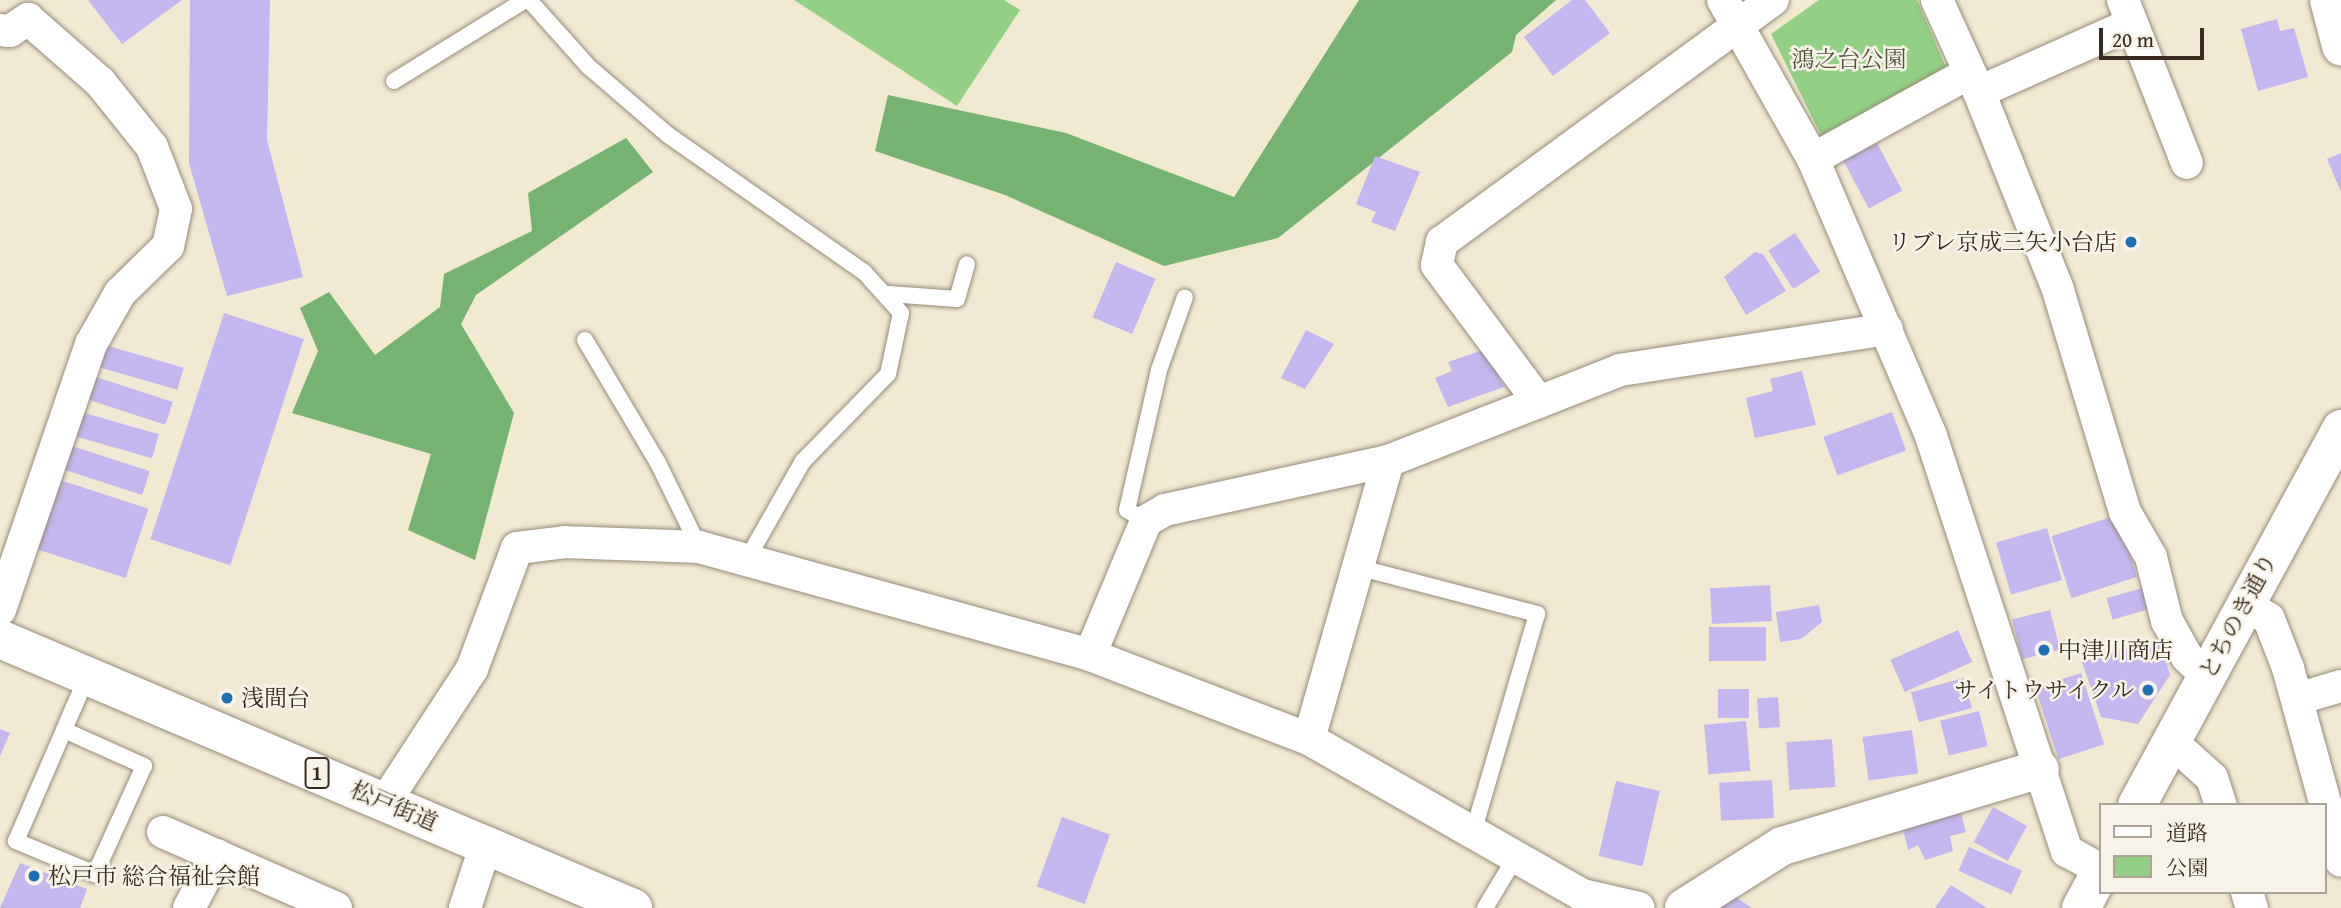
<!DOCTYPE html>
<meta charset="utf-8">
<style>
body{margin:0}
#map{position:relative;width:2341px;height:908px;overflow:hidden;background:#f2e9d2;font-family:"Gentium Book Plus","Noto Serif JP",serif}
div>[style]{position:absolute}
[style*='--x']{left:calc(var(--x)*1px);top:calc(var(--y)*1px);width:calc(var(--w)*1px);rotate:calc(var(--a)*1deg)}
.green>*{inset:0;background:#93d085}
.forest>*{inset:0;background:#76b272}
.building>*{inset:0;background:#c4b6ef;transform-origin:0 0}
.roads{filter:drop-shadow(0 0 2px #968a78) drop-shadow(0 0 2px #968a78)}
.service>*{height:16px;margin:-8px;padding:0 8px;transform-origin:8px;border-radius:8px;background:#fff}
.minor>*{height:32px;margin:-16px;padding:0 16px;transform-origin:16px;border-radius:16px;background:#fff}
.tertiary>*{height:38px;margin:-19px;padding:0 19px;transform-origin:19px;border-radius:19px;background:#fff}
.primary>*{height:38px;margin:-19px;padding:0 19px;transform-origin:19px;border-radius:19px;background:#fff}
.dots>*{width:19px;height:19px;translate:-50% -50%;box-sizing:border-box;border:4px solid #f7f3e8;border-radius:50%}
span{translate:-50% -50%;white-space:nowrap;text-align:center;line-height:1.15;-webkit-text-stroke:5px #f7f3e8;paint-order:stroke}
.shield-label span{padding:2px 5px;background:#f7f3e8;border:2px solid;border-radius:5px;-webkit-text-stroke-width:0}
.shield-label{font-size:21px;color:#3b2a1e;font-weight:700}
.park-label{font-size:23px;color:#515438}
.poi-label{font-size:23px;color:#3b2a1e}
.right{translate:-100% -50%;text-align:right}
.left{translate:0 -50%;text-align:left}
.street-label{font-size:23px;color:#3b2a1e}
.legend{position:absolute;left:2099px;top:803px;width:228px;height:91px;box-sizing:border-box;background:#f7f3e8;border:2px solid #aca397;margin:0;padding:9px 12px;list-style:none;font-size:21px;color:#3b2a1e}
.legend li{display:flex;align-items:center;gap:14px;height:35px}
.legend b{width:35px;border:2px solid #aca397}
.scale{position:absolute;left:2099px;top:28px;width:105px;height:32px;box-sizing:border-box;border:4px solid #3b2a1e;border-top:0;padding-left:9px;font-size:21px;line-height:24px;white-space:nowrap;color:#3b2a1e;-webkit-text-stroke:5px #f7f3e8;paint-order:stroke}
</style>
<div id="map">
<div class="green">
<div style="clip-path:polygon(794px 0,1004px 0,1020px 10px,957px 106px)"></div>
<div style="clip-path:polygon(1819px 0,1917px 0,1948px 72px,1823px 139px,1771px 34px)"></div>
</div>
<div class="forest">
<div style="clip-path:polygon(1359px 0,1556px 0,1516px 35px,1512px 52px,1278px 238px,1164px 266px,1005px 195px,875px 151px,888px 95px,1066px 133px,1234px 197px)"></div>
<div style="clip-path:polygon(626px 138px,653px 172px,476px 295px,461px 324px,514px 413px,475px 560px,408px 530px,431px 454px,292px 413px,318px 351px,300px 308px,329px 292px,375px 355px,440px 307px,444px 274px,532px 231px,528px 193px)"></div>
</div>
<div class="building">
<div style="clip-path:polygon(88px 0,182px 0,122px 44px)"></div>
<div style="clip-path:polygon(190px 0,270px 0,267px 140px,303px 277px,227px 296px,189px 163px)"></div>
<div style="clip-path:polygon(1572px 0,1585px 0,1610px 33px,1553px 76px,1524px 37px)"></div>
<div style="clip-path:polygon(2277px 19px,2280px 31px,2294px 28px,2308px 77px,2258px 91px,2241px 29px)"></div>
<div style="left:1877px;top:143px;width:54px;height:38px;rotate:62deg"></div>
<div style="clip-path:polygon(2341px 153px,2341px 192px,2327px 159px)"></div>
<div style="clip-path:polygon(1375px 156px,1420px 172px,1395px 231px,1371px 222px,1376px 212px,1356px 204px)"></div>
<div style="left:1795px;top:233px;width:46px;height:32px;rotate:57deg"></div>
<div style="clip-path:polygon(1755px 252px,1763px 254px,1786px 291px,1746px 315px,1724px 277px)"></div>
<div style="left:1116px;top:262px;width:43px;height:60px;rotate:23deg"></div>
<div style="left:224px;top:313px;width:84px;height:238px;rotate:18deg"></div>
<div style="clip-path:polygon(1306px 330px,1334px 344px,1305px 389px,1281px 378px)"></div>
<div style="left:101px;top:344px;width:86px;height:23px;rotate:16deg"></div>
<div style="clip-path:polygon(1486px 349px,1504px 387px,1448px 407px,1435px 378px,1452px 371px,1448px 362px)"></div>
<div style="clip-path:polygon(1802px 371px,1816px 425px,1755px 438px,1746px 398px,1773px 391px,1770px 379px)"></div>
<div style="left:90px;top:375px;width:87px;height:24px;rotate:18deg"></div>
<div style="left:81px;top:412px;width:81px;height:25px;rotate:16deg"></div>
<div style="left:1892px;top:412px;width:41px;height:73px;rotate:70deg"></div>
<div style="left:69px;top:445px;width:85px;height:25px;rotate:18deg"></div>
<div style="left:57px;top:479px;width:96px;height:73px;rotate:18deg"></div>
<div style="left:2117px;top:515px;width:65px;height:69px;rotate:72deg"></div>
<div style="left:2047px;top:528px;width:54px;height:53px;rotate:74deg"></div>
<div style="left:1770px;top:585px;width:36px;height:60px;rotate:87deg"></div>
<div style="left:2146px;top:587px;width:22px;height:41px;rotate:74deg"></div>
<div style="clip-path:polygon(1819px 605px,1822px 622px,1801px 639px,1780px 642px,1776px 612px)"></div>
<div style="left:2050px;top:610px;width:41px;height:39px;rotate:76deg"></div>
<div style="left:1766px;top:627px;width:34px;height:57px;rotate:90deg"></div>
<div style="left:1958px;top:630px;width:35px;height:74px;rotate:66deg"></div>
<div style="clip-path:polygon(2160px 640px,2170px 675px,2138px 724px,2101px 717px,2082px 662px)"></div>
<div style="left:2081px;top:673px;width:75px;height:48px;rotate:72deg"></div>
<div style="left:1964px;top:678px;width:31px;height:55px;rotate:75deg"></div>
<div style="left:1718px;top:689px;width:31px;height:29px"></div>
<div style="left:1778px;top:697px;width:30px;height:21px;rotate:86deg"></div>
<div style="left:1979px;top:711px;width:36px;height:40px;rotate:76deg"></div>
<div style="left:1746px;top:721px;width:50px;height:42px;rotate:85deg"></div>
<div style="clip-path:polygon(0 729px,10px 733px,0 756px)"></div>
<div style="left:1912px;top:730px;width:44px;height:50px;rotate:82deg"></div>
<div style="left:1832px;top:739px;width:48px;height:46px;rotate:86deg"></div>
<div style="left:1772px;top:780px;width:38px;height:53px;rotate:87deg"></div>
<div style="left:1616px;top:781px;width:45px;height:77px;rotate:13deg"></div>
<div style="left:1993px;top:807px;width:39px;height:40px;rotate:29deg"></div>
<div style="clip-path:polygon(1960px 810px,1966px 832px,1950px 836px,1953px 851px,1925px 860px,1918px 845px,1908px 850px,1902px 825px)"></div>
<div style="left:1062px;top:817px;width:51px;height:74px;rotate:20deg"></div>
<div style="left:1969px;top:847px;width:58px;height:26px;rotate:24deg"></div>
<div style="clip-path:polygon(20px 863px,87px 889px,80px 908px,0 908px)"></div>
<div style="clip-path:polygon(1951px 885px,1987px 908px,1935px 908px)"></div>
<div style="clip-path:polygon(1722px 888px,1752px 908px,1709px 908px)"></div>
</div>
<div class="roads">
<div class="service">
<div style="--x:529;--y:0;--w:90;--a:48.2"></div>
<div style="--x:589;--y:67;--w:104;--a:40.7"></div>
<div style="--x:668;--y:135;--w:239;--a:35"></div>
<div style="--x:864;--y:272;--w:55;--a:47.9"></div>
<div style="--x:901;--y:313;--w:62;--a:102"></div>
<div style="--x:888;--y:374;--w:122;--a:134.3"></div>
<div style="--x:803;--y:461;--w:113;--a:119.7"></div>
<div style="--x:394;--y:81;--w:154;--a:-31.7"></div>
<div style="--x:889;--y:294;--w:68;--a:4.2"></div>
<div style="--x:957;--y:299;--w:36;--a:-74"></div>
<div style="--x:585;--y:340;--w:143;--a:59.3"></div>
<div style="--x:658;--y:463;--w:93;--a:64"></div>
<div style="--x:1146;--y:521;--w:22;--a:-150"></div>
<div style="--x:1127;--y:510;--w:144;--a:-77.1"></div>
<div style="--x:1159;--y:370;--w:77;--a:-70.4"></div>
<div style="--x:1361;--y:568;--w:182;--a:14.6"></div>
<div style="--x:1537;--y:614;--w:224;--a:106.3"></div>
<div style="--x:64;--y:730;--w:88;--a:24.2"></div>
<div style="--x:144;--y:766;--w:119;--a:114.4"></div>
<div style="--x:95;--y:874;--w:86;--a:-157.3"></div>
<div style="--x:16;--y:841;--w:121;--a:-66.6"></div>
<div style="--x:64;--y:730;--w:25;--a:-67"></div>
<div style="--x:74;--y:707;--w:33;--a:-67"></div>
<div style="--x:1485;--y:908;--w:62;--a:-58.9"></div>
</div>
<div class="minor">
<div style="--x:1723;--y:0;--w:183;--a:60.5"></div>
<div style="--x:1813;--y:159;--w:301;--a:66.9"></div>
<div style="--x:1931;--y:436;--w:437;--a:71.9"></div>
<div style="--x:2067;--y:851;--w:39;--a:29"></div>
<div style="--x:1937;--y:0;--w:101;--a:65.5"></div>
<div style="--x:1979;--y:92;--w:167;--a:-24.1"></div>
<div style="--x:2123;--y:0;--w:175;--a:68.6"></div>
<div style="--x:0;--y:30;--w:10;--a:6"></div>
<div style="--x:10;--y:31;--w:22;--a:-34"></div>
<div style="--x:28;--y:19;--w:96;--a:41.2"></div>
<div style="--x:100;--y:82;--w:83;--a:51.3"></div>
<div style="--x:152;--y:147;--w:66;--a:68.8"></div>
<div style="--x:176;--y:209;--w:38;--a:102"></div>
<div style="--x:168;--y:246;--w:67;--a:135.6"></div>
<div style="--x:120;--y:293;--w:59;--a:119.6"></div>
<div style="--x:91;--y:344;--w:281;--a:108.9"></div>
<div style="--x:1979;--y:92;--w:213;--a:68.2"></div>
<div style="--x:2058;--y:290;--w:232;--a:73.2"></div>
<div style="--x:2125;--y:512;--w:52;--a:60"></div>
<div style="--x:2151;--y:557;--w:66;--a:76"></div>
<div style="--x:2167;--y:621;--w:41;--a:60.9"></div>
<div style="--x:2187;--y:657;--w:26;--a:43"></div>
<div style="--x:1813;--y:159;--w:178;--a:-28.9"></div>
<div style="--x:1539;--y:402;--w:171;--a:-126.7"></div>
<div style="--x:1437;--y:265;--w:24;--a:-78"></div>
<div style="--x:1442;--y:242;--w:410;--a:-36.2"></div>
<div style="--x:2245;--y:604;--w:28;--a:32"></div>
<div style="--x:2269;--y:619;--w:53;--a:68.8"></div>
<div style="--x:2288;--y:668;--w:200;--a:74.6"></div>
<div style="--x:1090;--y:655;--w:145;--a:-67.3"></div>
<div style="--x:1146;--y:521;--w:22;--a:-30"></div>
<div style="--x:1165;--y:510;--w:228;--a:-12.4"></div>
<div style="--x:1388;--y:461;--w:249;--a:-21.4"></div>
<div style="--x:1620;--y:370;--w:270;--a:-8.7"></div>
<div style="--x:2297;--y:699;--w:46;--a:-16.5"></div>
<div style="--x:1309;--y:739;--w:289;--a:-74.1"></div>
<div style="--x:2171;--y:741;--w:55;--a:42.1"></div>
<div style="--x:2212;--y:778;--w:28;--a:72"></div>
<div style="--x:385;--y:802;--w:159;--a:-56.8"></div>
<div style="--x:472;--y:669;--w:129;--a:-69.6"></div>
<div style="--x:517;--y:548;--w:48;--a:-7.1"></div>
<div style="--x:565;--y:542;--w:134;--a:2.1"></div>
<div style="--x:699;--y:547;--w:406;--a:15.4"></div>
<div style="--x:1090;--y:655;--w:235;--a:21"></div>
<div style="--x:1309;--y:739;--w:315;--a:29.7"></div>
<div style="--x:1583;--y:895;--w:57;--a:13.1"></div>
<div style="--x:163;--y:832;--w:189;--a:23.7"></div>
<div style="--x:2247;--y:892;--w:17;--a:73"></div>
<div style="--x:189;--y:908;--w:60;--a:-62.2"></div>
<div style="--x:465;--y:908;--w:67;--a:-71.8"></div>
</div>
<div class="tertiary">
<div style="--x:2329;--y:0;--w:48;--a:75.4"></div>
<div style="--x:2137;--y:805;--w:428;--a:-61.5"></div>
<div style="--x:1684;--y:908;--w:116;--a:-32.3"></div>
<div style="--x:1782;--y:846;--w:269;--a:-16.6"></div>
<div style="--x:2081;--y:908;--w:42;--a:-61.6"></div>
</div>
<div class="primary">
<div style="--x:0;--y:639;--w:688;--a:23.02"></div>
</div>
</div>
<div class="dots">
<div style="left:2131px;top:242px;background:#1f6fb2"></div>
<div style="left:2044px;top:650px;background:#1f6fb2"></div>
<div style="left:2148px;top:690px;background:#1f6fb2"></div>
<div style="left:227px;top:698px;background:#1f6fb2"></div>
<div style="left:34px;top:876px;background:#1f6fb2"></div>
</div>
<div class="shield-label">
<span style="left:317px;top:773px">1</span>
</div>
<div class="park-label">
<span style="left:1849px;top:59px">鴻之台公園</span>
</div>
<div class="poi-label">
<span class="right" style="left:2117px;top:242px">リブレ京成三矢小台店</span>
<span class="left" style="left:2058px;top:650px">中津川商店</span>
<span class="right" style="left:2134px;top:690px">サイトウサイクル</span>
<span class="left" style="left:241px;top:698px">浅間台</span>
<span class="left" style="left:48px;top:876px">松戸市 総合福祉会館</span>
</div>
<div class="street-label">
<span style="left:2238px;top:616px;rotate:-62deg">とちのき通り</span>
<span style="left:394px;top:806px;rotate:23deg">松戸街道</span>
</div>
<ul class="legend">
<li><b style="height:9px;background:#fff"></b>道路</li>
<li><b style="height:19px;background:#93d085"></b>公園</li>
</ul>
<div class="scale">20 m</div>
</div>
